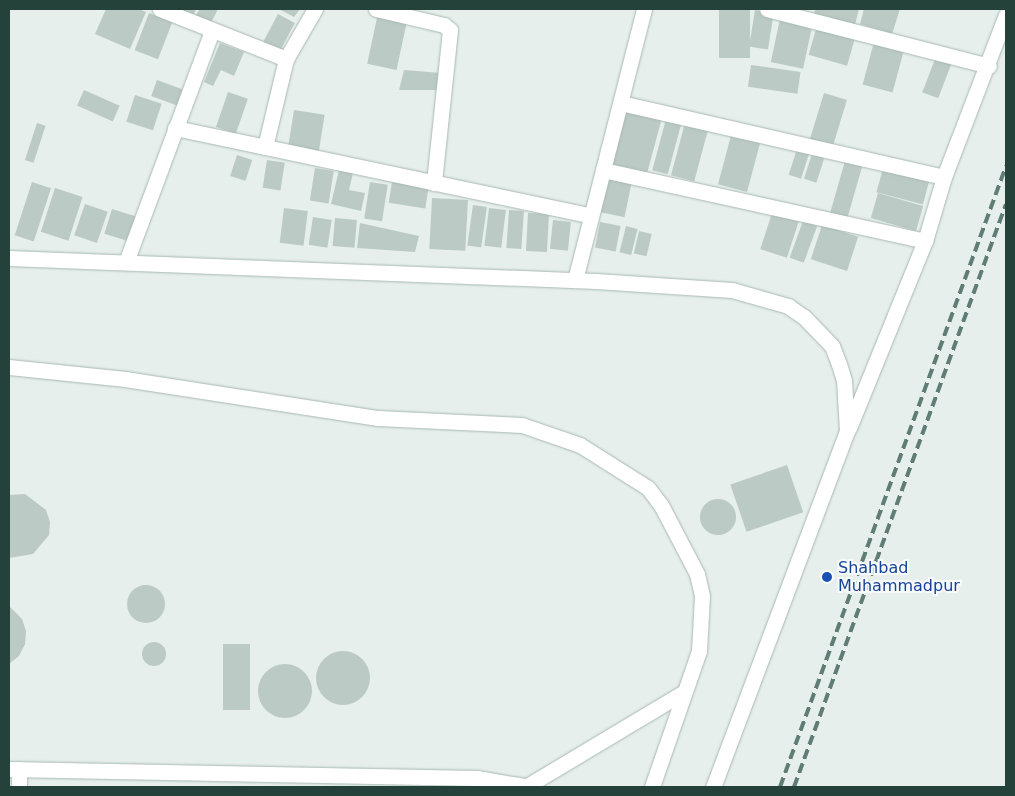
<!DOCTYPE html>
<style>
body{margin:0}
#map{position:relative;width:1015px;height:796px;overflow:hidden;background:#e6efeb;font-family:"DejaVu Sans",sans-serif}
div>[style]{position:absolute}
[style*='--x']{left:calc(var(--x)*1px);top:calc(var(--y)*1px);width:calc(var(--w)*1px);rotate:calc(var(--a)*1deg)}
.building>*{inset:0;background:#bbcac4;transform-origin:0 0}
.round{border-radius:50%}
.roads{filter:drop-shadow(0 0 1px #a8b8b2) drop-shadow(0 0 1px #a8b8b2)}
.minor>*{height:15px;margin:-7.5px;padding:0 7.5px;transform-origin:7.5px;border-radius:7.5px;background:#fff}
.rail>*{height:4px;margin-top:-2px;transform-origin:0;background:repeating-linear-gradient(90deg,#5f7d75 0 10px,transparent 0 15px)}
.dots>*{width:14px;height:14px;translate:-50% -50%;box-sizing:border-box;border:2px solid #f7fbf9;border-radius:50%}
span{translate:-50% -50%;white-space:nowrap;text-align:center;line-height:1.15;-webkit-text-stroke:4px #f7fbf9;paint-order:stroke}
.transit-label{font-size:16px;color:#164399}
.left{translate:0 -50%;text-align:left}
.frame{position:absolute;inset:0;border:10px solid #24423a;pointer-events:none}
</style>
<div id="map">
<div class="building">
<div style="clip-path:polygon(106px 9px,139px 9px,146px 12px,130px 49px,95px 34px)"></div>
<div style="clip-path:polygon(177px 9px,196px 9px,193px 16px)"></div>
<div style="clip-path:polygon(200px 9px,218px 9px,211px 23px,196px 15px)"></div>
<div style="clip-path:polygon(279px 9px,300px 9px,294px 17px)"></div>
<div style="left:719px;top:9px;width:31px;height:49px"></div>
<div style="clip-path:polygon(815px 9px,859px 9px,855px 25px,814px 15px)"></div>
<div style="clip-path:polygon(864px 9px,900px 9px,892px 34px,860px 24px)"></div>
<div style="left:755px;top:10px;width:19px;height:37px;rotate:9deg"></div>
<div style="left:149px;top:13px;width:25px;height:40px;rotate:21deg"></div>
<div style="left:378px;top:13px;width:30px;height:52px;rotate:12deg"></div>
<div style="left:278px;top:14px;width:19px;height:32px;rotate:28deg"></div>
<div style="left:781px;top:14px;width:33px;height:49px;rotate:12deg"></div>
<div style="left:818px;top:22px;width:40px;height:34px;rotate:16deg"></div>
<div style="left:874px;top:42px;width:31px;height:44px;rotate:15deg"></div>
<div style="clip-path:polygon(220px 43px,244px 52px,234px 76px,221px 70px,213px 86px,204px 82px)"></div>
<div style="left:937px;top:54px;width:17px;height:41px;rotate:21deg"></div>
<div style="left:751px;top:65px;width:50px;height:22px;rotate:8deg"></div>
<div style="clip-path:polygon(404px 70px,441px 73px,437px 90px,399px 90px)"></div>
<div style="left:157px;top:80px;width:29px;height:17px;rotate:20deg"></div>
<div style="left:84px;top:90px;width:39px;height:17px;rotate:24deg"></div>
<div style="left:228px;top:92px;width:21px;height:37px;rotate:19deg"></div>
<div style="left:824px;top:93px;width:24px;height:50px;rotate:17deg"></div>
<div style="left:135px;top:95px;width:28px;height:28px;rotate:18deg"></div>
<div style="left:625px;top:109px;width:38px;height:58px;rotate:15deg"></div>
<div style="left:294px;top:110px;width:31px;height:41px;rotate:9deg"></div>
<div style="left:666px;top:119px;width:16px;height:53px;rotate:15deg"></div>
<div style="left:37px;top:123px;width:9px;height:39px;rotate:18deg"></div>
<div style="left:685px;top:123px;width:24px;height:54px;rotate:15deg"></div>
<div style="left:732px;top:132px;width:30px;height:54px;rotate:15deg"></div>
<div style="left:797px;top:149px;width:13px;height:27px;rotate:18deg"></div>
<div style="left:812px;top:154px;width:13px;height:26px;rotate:18deg"></div>
<div style="left:237px;top:155px;width:16px;height:22px;rotate:18deg"></div>
<div style="left:267px;top:160px;width:18px;height:28px;rotate:9deg"></div>
<div style="left:845px;top:161px;width:18px;height:54px;rotate:16deg"></div>
<div style="left:315px;top:168px;width:19px;height:33px;rotate:9deg"></div>
<div style="left:883px;top:168px;width:48px;height:25px;rotate:15deg"></div>
<div style="clip-path:polygon(339px 170px,353px 173px,349px 190px,365px 193px,361px 211px,331px 204px)"></div>
<div style="left:608px;top:179px;width:24px;height:34px;rotate:12deg"></div>
<div style="left:32px;top:182px;width:20px;height:56px;rotate:18deg"></div>
<div style="left:370px;top:182px;width:18px;height:37px;rotate:9deg"></div>
<div style="left:392px;top:182px;width:37px;height:21px;rotate:9deg"></div>
<div style="left:55px;top:188px;width:29px;height:46px;rotate:18deg"></div>
<div style="left:878px;top:193px;width:47px;height:26px;rotate:16deg"></div>
<div style="left:432px;top:198px;width:36px;height:51px;rotate:3deg"></div>
<div style="left:85px;top:204px;width:24px;height:33px;rotate:19deg"></div>
<div style="left:473px;top:205px;width:14px;height:41px;rotate:8deg"></div>
<div style="left:284px;top:208px;width:24px;height:35px;rotate:7deg"></div>
<div style="left:489px;top:208px;width:17px;height:38px;rotate:7deg"></div>
<div style="left:112px;top:209px;width:27px;height:26px;rotate:17deg"></div>
<div style="left:509px;top:210px;width:15px;height:38px;rotate:4deg"></div>
<div style="left:528px;top:213px;width:21px;height:38px;rotate:3deg"></div>
<div style="left:772px;top:213px;width:28px;height:38px;rotate:18deg"></div>
<div style="left:313px;top:217px;width:19px;height:28px;rotate:9deg"></div>
<div style="left:335px;top:218px;width:22px;height:28px;rotate:5deg"></div>
<div style="left:553px;top:220px;width:18px;height:29px;rotate:6deg"></div>
<div style="left:803px;top:221px;width:15px;height:39px;rotate:20deg"></div>
<div style="left:600px;top:222px;width:21px;height:26px;rotate:11deg"></div>
<div style="clip-path:polygon(360px 223px,419px 236px,415px 252px,357px 248px)"></div>
<div style="left:822px;top:225px;width:38px;height:36px;rotate:18deg"></div>
<div style="left:626px;top:226px;width:12px;height:27px;rotate:14deg"></div>
<div style="left:639px;top:231px;width:13px;height:23px;rotate:13deg"></div>
<div style="left:787px;top:465px;width:50px;height:60px;rotate:71deg"></div>
<div style="clip-path:polygon(25px 494px,46px 510px,50px 522px,49px 535px,33px 554px,9px 558px,9px 495px)"></div>
<div class="round" style="left:700px;top:499px;width:36px;height:36px"></div>
<div class="round" style="left:127px;top:585px;width:38px;height:38px"></div>
<div style="clip-path:polygon(9px 606px,22px 619px,26px 631px,25px 644px,19px 656px,9px 664px)"></div>
<div class="round" style="left:142px;top:642px;width:24px;height:24px"></div>
<div style="left:223px;top:644px;width:27px;height:66px"></div>
<div class="round" style="left:316px;top:651px;width:54px;height:54px"></div>
<div class="round" style="left:258px;top:664px;width:54px;height:54px"></div>
</div>
<div class="roads">
<div class="minor">
<div style="--x:160;--y:9;--w:136;--a:21.6"></div>
<div style="--x:376;--y:9;--w:70;--a:13.2"></div>
<div style="--x:444;--y:25;--w:8;--a:40"></div>
<div style="--x:450;--y:30;--w:154;--a:96"></div>
<div style="--x:767;--y:9;--w:229;--a:14.4"></div>
<div style="--x:621;--y:103;--w:331;--a:12.9"></div>
<div style="--x:175;--y:128;--w:425;--a:11.9"></div>
<div style="--x:265;--y:147;--w:90;--a:-76.6"></div>
<div style="--x:286;--y:59;--w:58;--a:-59.9"></div>
<div style="--x:603;--y:170;--w:330;--a:12.4"></div>
<div style="--x:9;--y:258;--w:587;--a:2.24"></div>
<div style="--x:596;--y:281;--w:136;--a:3.8"></div>
<div style="--x:732;--y:290;--w:58;--a:15.9"></div>
<div style="--x:788;--y:306;--w:19;--a:35"></div>
<div style="--x:804;--y:317;--w:40;--a:46"></div>
<div style="--x:832;--y:346;--w:19;--a:69"></div>
<div style="--x:839;--y:364;--w:17;--a:73"></div>
<div style="--x:844;--y:380;--w:51;--a:86.6"></div>
<div style="--x:847;--y:431;--w:380;--a:110.6"></div>
<div style="--x:126;--y:262;--w:246;--a:-69.6"></div>
<div style="--x:575;--y:280;--w:280;--a:-75.7"></div>
<div style="--x:9;--y:367;--w:117;--a:5.9"></div>
<div style="--x:125;--y:379;--w:256;--a:8.8"></div>
<div style="--x:378;--y:418;--w:144;--a:2.8"></div>
<div style="--x:522;--y:425;--w:61;--a:19"></div>
<div style="--x:580;--y:445;--w:80;--a:32.3"></div>
<div style="--x:648;--y:488;--w:21;--a:53"></div>
<div style="--x:661;--y:505;--w:78;--a:62.4"></div>
<div style="--x:697;--y:574;--w:23;--a:77"></div>
<div style="--x:702;--y:596;--w:55;--a:93.1"></div>
<div style="--x:699;--y:651;--w:144;--a:109.1"></div>
<div style="--x:849;--y:428;--w:202;--a:-67.9"></div>
<div style="--x:925;--y:241;--w:67;--a:-73.5"></div>
<div style="--x:944;--y:177;--w:173;--a:-69.1"></div>
<div style="--x:9;--y:769;--w:468;--a:1.1"></div>
<div style="--x:477;--y:778;--w:54;--a:9.6"></div>
<div style="--x:527;--y:786;--w:183;--a:-30.9"></div>
<div style="--x:19;--y:787;--w:18;--a:-90"></div>
</div>
</div>
<div class="rail">
<div style="--x:780;--y:787;--w:661;--a:-70"></div>
<div style="--x:794;--y:787;--w:620;--a:-70.02"></div>
</div>
<div class="dots">
<div style="left:827px;top:577px;background:#1a4fb4"></div>
</div>
<div class="transit-label">
<span class="left" style="left:838px;top:577px">Shahbad<br>Muhammadpur</span>
</div>
<div class="frame"></div>
</div>
